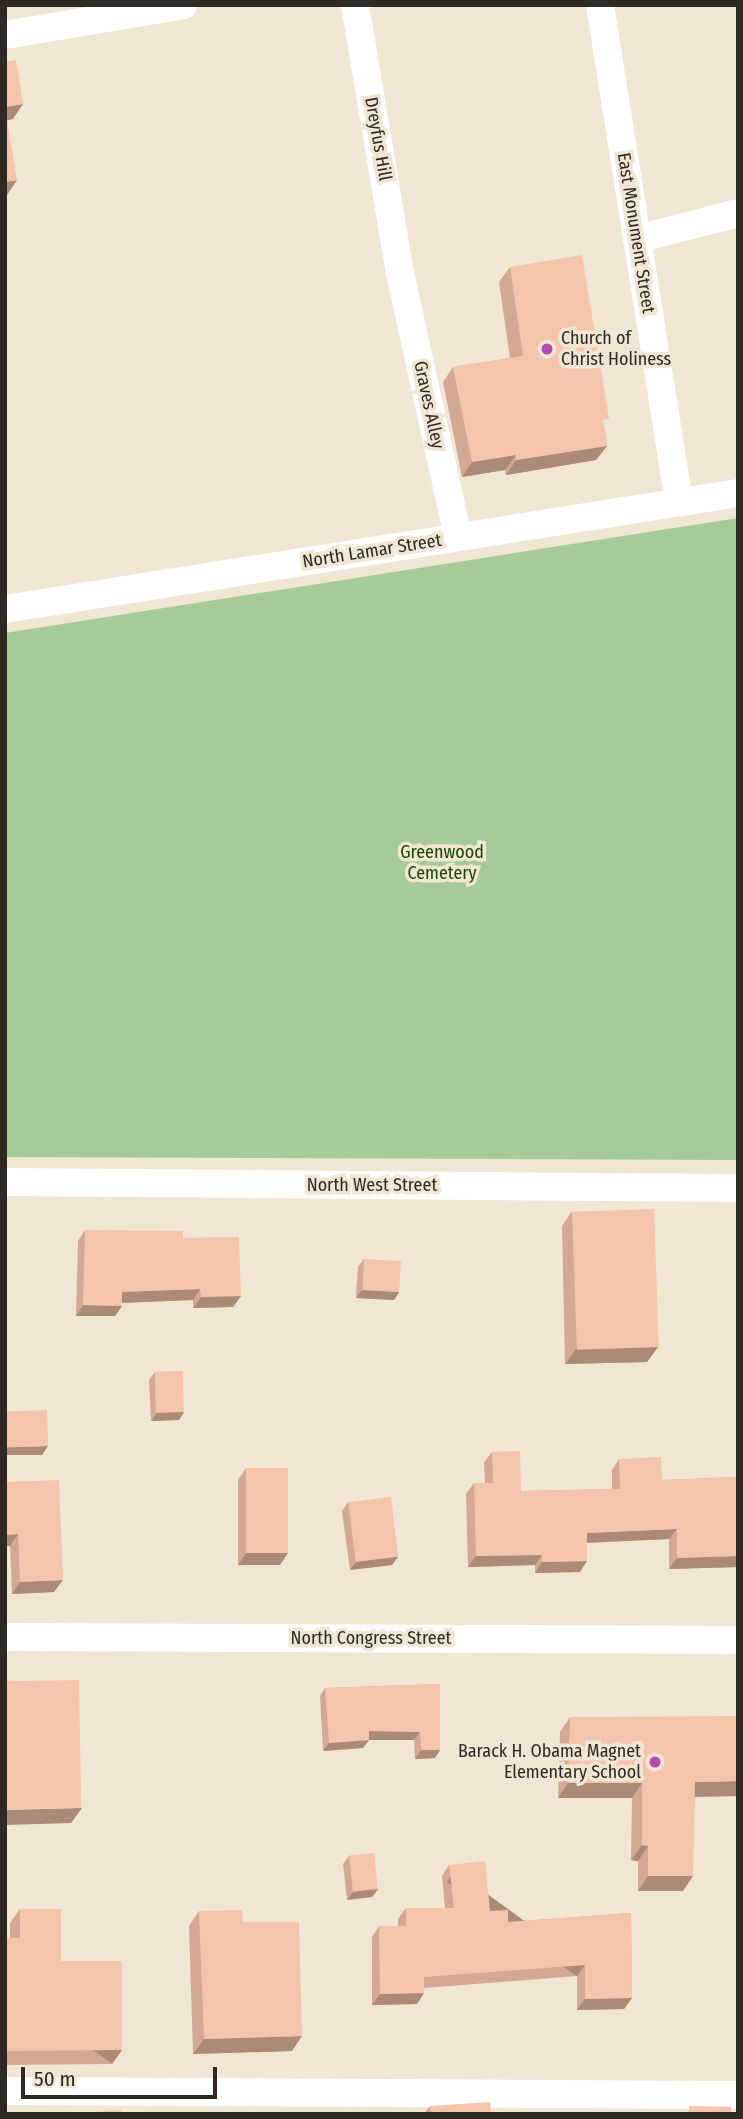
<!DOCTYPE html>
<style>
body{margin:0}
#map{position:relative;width:743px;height:2119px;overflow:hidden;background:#f0e6d3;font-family:"Fira Sans Condensed",sans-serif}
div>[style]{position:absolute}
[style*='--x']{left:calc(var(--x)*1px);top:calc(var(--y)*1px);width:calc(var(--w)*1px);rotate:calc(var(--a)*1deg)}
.green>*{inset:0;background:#a5cb97}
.minor>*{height:28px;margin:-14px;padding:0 14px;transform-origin:14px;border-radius:14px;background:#fff}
.wall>*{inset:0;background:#d3a993}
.shaded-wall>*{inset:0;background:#ac8a78;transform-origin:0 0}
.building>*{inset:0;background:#f5c5ab;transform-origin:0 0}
.dots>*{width:19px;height:19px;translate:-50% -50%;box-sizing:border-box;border:4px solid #f0e6d3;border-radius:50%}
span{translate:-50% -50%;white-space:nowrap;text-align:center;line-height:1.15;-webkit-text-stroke:7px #f0e6d3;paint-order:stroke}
.street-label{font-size:18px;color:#2e2a23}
.poi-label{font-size:18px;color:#2e2a23}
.left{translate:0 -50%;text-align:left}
.right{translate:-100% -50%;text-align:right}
.park-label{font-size:18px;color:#194800}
.frame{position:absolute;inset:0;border:7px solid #2e2a23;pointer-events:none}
.scale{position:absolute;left:21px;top:2067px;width:196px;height:32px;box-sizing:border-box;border:4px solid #2e2a23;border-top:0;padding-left:9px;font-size:21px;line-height:24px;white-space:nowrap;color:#2e2a23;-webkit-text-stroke:5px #f0e6d3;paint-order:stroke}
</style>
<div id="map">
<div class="green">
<div style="clip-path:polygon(738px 518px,738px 1160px,5px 1157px,5px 633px)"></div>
</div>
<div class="minor">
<div style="--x:355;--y:5;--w:272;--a:80.5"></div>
<div style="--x:400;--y:273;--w:270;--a:77.6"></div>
<div style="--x:600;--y:5;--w:503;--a:80.97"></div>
<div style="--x:5;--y:35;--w:181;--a:-9.5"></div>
<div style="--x:637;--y:239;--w:104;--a:-14.4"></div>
<div style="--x:5;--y:609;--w:742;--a:-8.99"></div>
<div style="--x:5;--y:1182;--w:733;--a:0.47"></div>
<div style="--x:5;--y:1637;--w:733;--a:0.23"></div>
<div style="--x:5;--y:2091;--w:733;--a:0.31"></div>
</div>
<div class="wall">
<div style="clip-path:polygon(510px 267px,604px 426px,607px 446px,596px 460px,506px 475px,505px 470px,462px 477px,443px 382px,453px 367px,510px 358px,499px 282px)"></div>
<div style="clip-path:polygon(572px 1211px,658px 1347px,647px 1362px,565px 1364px,562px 1226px)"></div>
<div style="clip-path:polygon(85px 1230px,183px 1238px,241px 1296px,233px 1307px,193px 1308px,193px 1300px,122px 1303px,122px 1306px,115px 1316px,76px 1316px,78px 1241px)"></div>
<div style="clip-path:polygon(364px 1259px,399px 1292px,394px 1300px,356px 1298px,358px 1267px)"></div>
<div style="clip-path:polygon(155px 1372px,184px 1412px,179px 1420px,151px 1421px,149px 1380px)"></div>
<div style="clip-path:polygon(492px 1452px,521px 1491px,612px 1489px,612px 1470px,619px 1459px,662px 1480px,738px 1477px,738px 1567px,669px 1569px,669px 1539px,587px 1543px,580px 1572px,535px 1573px,535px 1565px,468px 1567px,466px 1494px,474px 1483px,485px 1483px,484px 1462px)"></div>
<div style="clip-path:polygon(246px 1468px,280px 1565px,238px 1565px,238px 1480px)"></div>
<div style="clip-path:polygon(5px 1482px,54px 1592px,12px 1594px,10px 1546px,5px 1546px)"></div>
<div style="clip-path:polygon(348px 1502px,398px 1557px,392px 1565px,350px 1570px,342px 1511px)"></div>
<div style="clip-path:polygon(440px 1684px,440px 1750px,435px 1758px,415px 1759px,414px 1740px,369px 1740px,363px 1748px,323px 1751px,320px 1696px,325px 1688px)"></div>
<div style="clip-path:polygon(570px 1717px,738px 1796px,695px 1797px,683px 1891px,638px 1891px,638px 1861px,631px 1860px,632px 1798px,558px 1798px,560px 1732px)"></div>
<div style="clip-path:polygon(349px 1856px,378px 1889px,372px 1897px,347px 1900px,343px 1864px)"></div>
<div style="clip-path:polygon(449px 1865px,490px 1911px,508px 1922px,631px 1913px,632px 1998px,624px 2009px,577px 2010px,577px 1976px,424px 1988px,424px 1993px,417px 2004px,372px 2005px,372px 1937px,379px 1926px,398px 1926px,398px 1919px,406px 1908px,445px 1908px,442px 1876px)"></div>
<div style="clip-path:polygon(20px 1909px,61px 1961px,122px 2050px,112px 2064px,5px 2065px,5px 1938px,10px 1938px,10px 1923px)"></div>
<div style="clip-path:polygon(199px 1911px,243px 1922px,292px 2051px,193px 2054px,189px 1926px)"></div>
<div style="clip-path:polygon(430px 2106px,431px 2114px,424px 2114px)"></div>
</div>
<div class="shaded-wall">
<div style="clip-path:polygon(23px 104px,13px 119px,5px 121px,5px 107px)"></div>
<div style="clip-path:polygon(17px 180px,7px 195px,5px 196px,5px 182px)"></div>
<div style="clip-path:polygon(607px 446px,596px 460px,506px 475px,516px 460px)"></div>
<div style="clip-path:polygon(516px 455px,505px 470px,462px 477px,472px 462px)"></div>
<div style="clip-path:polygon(200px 1289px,193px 1300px,115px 1303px,122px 1292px)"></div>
<div style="clip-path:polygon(362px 1290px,399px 1292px,394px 1300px,356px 1298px)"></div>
<div style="clip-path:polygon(241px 1296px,233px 1307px,193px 1308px,201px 1297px)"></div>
<div style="clip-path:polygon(83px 1305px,122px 1306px,115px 1316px,76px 1316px)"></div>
<div style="clip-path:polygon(658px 1347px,647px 1362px,565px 1364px,576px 1349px)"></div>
<div style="clip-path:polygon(184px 1412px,179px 1420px,151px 1421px,157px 1413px)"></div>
<div style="clip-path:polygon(48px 1446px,42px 1455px,5px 1455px,5px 1447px)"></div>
<div style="clip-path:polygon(677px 1529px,669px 1539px,579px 1543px,587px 1533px)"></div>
<div style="clip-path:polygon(18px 1534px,10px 1546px,5px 1546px,5px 1535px)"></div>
<div style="clip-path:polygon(246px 1553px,288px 1553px,280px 1565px,238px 1565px)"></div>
<div style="clip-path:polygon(542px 1555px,535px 1565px,468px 1567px,476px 1556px)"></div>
<div style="clip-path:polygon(738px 1556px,738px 1567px,669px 1569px,677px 1558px)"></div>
<div style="clip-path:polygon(398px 1557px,392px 1565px,350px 1570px,356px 1562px)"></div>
<div style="clip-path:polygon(587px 1561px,580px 1572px,535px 1573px,542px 1562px)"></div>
<div style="clip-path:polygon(63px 1580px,54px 1592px,12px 1594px,20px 1582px)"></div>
<div style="clip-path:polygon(369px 1731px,420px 1732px,414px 1740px,363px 1740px)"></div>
<div style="clip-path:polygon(369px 1740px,363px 1748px,323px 1751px,329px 1743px)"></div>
<div style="clip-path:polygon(421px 1750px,440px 1750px,435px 1758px,415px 1759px)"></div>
<div style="clip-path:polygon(738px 1781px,738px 1796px,684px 1797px,695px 1782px)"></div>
<div style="clip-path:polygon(568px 1783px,642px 1783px,632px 1798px,558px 1798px)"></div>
<div style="clip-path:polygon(82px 1808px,71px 1823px,5px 1825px,5px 1810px)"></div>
<div style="clip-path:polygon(642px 1845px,648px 1846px,638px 1861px,631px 1860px)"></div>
<div style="clip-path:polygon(648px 1876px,693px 1876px,683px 1891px,638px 1891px)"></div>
<div style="clip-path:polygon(378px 1889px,372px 1897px,347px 1900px,353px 1892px)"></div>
<div style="left:585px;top:1965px;width:14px;height:161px;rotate:126deg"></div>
<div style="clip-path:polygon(424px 1993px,417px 2004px,372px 2005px,380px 1994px)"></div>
<div style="clip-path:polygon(632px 1998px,624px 2009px,577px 2010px,585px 1999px)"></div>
<div style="clip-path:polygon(302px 2036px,292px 2051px,193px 2054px,204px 2039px)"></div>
<div style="left:122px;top:2050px;width:17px;height:117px;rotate:126deg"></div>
</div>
<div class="building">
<div style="clip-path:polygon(16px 60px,23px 104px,5px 107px,5px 62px)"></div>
<div style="clip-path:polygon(5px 108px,17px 180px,5px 182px)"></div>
<div style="clip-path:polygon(582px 255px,609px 419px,603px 420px,607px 446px,516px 460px,516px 455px,472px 462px,453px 367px,523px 356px,510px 267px)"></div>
<div style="left:654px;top:1209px;width:138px;height:82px;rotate:88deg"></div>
<div style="clip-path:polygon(85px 1230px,183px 1231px,183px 1238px,239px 1237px,241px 1296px,201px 1297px,200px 1289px,122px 1292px,122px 1306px,83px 1305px)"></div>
<div style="left:364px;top:1259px;width:37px;height:31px;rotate:3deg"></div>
<div style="left:183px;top:1371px;width:41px;height:28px;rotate:89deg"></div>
<div style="left:47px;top:1410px;width:36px;height:42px;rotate:88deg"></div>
<div style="clip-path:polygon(520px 1451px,521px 1491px,620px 1489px,619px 1459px,661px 1457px,662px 1480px,738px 1477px,738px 1556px,677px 1558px,677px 1529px,587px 1533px,587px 1561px,542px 1562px,542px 1555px,476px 1556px,474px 1483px,493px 1483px,492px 1452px)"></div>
<div style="left:246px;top:1468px;width:42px;height:85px"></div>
<div style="clip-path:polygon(59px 1480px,63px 1580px,20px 1582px,18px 1534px,5px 1535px,5px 1482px)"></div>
<div style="left:391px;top:1497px;width:60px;height:43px;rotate:83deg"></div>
<div style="left:79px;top:1680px;width:128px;height:74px;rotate:89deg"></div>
<div style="clip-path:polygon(440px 1684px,440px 1750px,421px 1750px,420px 1732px,369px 1731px,369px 1740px,329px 1743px,325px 1688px)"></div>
<div style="clip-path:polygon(738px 1716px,738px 1781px,695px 1782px,693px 1876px,648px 1876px,648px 1846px,642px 1845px,642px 1783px,568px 1783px,570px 1717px)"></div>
<div style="left:374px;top:1853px;width:36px;height:25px;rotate:84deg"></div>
<div style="clip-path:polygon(485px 1861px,490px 1911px,508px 1910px,508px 1922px,631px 1913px,632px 1998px,585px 1999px,585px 1965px,424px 1977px,424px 1993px,380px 1994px,379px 1926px,406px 1926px,406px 1908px,454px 1908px,449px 1865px)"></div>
<div style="clip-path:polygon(20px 1909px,61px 1909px,61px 1961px,122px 1961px,122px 2050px,5px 2051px,5px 1938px,20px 1938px)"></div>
<div style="clip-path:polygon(242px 1910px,243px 1922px,299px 1922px,302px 2036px,204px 2039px,199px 1911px)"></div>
<div style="clip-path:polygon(490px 2102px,491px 2114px,431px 2114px,430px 2106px)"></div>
<div style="left:689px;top:2106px;width:42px;height:8px;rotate:1deg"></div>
<div style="clip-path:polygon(121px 2110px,121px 2114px,64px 2114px)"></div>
</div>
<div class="dots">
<div style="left:547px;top:349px;background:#b34aac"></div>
<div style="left:655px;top:1762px;background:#b34aac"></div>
</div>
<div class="street-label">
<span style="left:378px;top:139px;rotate:80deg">Dreyfus Hill</span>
<span style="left:636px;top:233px;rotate:81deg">East Monument Street</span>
<span style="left:429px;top:405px;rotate:78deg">Graves Alley</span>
<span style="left:372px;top:551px;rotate:-9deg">North Lamar Street</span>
<span style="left:372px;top:1185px">North West Street</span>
<span style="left:371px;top:1638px">North Congress Street</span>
</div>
<div class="poi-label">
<span class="left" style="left:561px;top:349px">Church of<br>Christ Holiness</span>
<span class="right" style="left:641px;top:1762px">Barack H. Obama Magnet<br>Elementary School</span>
</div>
<div class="park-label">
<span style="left:442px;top:863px">Greenwood<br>Cemetery</span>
</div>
<div class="frame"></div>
<div class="scale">50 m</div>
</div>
